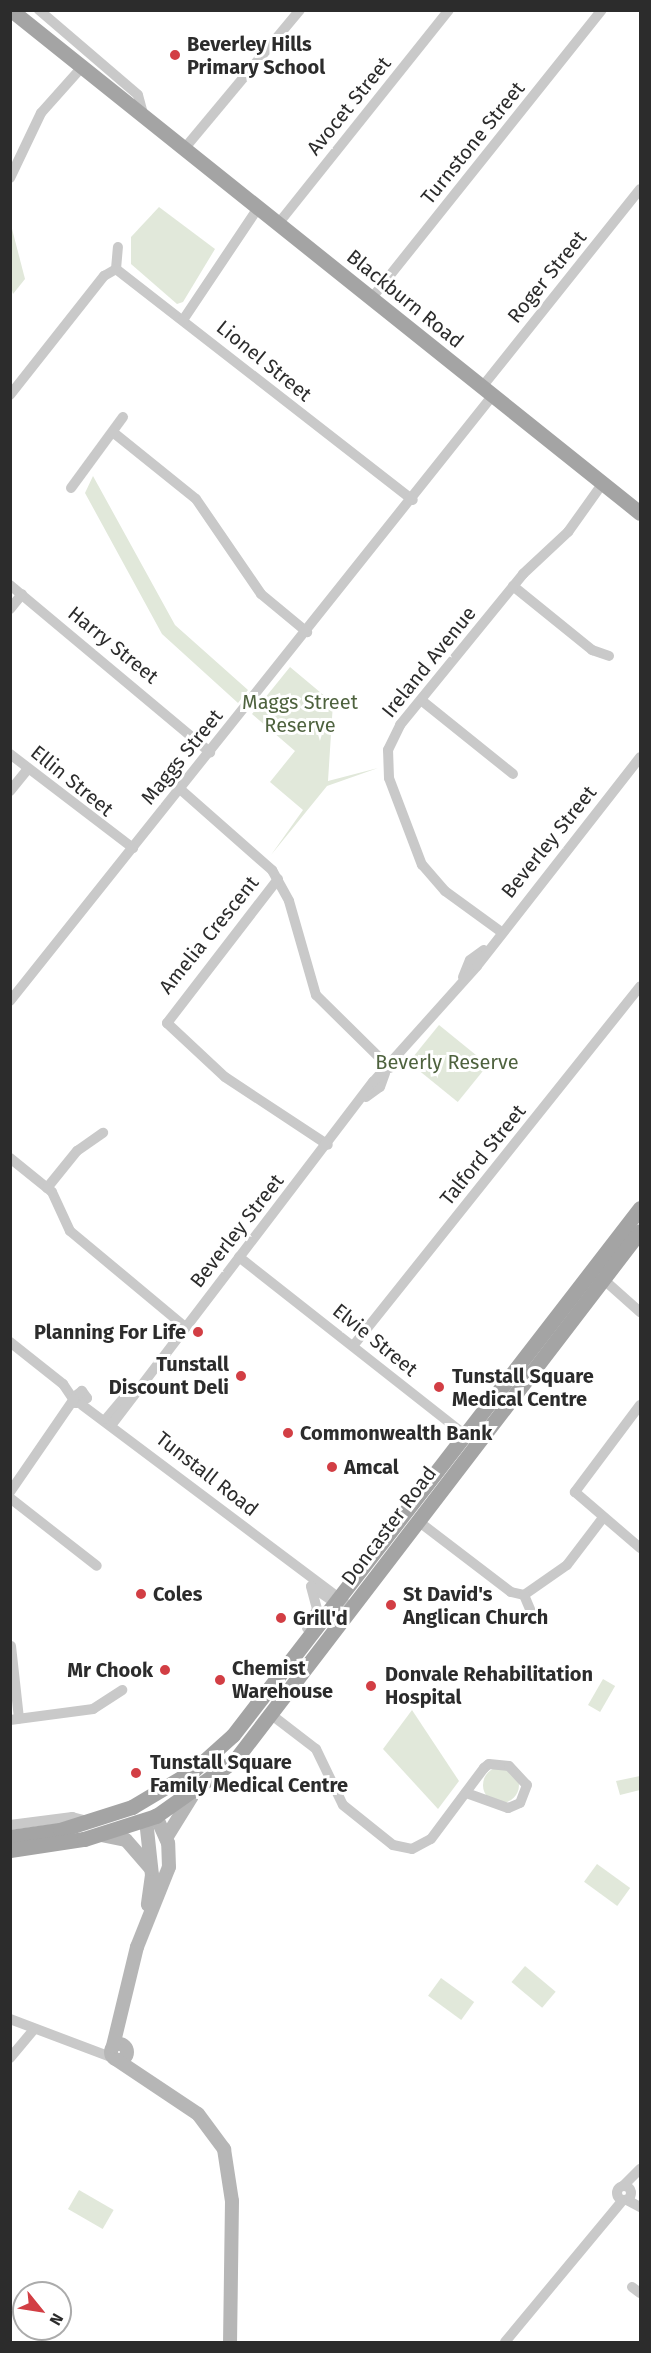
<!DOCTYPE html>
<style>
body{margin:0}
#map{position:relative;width:651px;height:2353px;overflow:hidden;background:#fff;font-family:"Fira Sans",sans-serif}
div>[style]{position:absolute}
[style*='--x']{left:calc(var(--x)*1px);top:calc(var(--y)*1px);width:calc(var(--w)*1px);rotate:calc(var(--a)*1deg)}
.green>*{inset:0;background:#e1e8da;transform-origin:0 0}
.round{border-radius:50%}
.street>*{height:10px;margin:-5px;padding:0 5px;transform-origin:5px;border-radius:5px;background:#c9c9c9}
.street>.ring{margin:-5px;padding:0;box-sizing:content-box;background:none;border:10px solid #c9c9c9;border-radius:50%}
.secondary>*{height:14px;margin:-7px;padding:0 7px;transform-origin:7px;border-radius:7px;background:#b6b6b6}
.secondary>.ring{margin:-7px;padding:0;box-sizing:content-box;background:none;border:14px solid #b6b6b6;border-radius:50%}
.primary>*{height:15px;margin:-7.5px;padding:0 7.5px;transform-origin:7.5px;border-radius:7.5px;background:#a4a4a4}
.dots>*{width:16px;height:16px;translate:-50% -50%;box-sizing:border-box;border:3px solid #fff;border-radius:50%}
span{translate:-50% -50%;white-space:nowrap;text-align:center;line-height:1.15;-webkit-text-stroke:6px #fff;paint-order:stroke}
.poi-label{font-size:20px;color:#2c2c2c;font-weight:700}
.left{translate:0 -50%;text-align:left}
.right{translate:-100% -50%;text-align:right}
.street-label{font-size:20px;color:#2c2c2c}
.park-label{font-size:20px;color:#4e623e}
.frame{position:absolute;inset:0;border:12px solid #2c2c2c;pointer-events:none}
.north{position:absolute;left:12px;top:2281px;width:60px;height:60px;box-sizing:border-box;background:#fff;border:2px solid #ababab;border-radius:50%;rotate:120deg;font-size:16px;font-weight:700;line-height:24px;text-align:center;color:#2c2c2c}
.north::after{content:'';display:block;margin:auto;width:21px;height:27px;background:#d23e44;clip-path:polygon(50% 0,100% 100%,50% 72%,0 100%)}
</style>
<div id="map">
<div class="green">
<div style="clip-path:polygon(159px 207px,215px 249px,183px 302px,177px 304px,131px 264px,131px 237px)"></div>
<div style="clip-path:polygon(11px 225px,25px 279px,13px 294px,10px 283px)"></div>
<div style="clip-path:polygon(93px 476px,175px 625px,248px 690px,238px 703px,162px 634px,85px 493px)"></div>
<div style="clip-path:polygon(290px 667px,333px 703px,328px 781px,378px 768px,327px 786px,271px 855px,303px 810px,270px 782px,295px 751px,252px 714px)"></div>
<div style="left:439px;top:1025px;width:63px;height:48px;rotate:39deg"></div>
<div style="left:603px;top:1679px;width:14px;height:30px;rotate:30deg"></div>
<div style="clip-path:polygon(412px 1710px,459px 1781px,438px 1809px,383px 1749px)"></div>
<div class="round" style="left:483px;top:1767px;width:36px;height:36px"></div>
<div style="clip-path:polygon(640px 1776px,640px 1790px,620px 1795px,616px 1781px)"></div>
<div style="left:597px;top:1864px;width:41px;height:22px;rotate:36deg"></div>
<div style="left:525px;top:1966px;width:40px;height:21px;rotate:40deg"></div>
<div style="left:441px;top:1978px;width:41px;height:22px;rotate:36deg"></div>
<div style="left:79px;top:2190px;width:40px;height:22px;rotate:30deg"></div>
</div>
<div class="street">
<div style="--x:39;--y:10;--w:130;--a:40.6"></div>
<div style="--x:138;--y:95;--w:23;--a:75"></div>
<div style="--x:184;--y:149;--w:181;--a:-50.2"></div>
<div style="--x:10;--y:178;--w:72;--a:-64.5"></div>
<div style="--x:41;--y:113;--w:62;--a:-48.3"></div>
<div style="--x:278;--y:224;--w:274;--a:-51.4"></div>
<div style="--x:116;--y:269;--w:376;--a:37.9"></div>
<div style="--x:116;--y:269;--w:22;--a:-85"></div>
<div style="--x:371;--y:299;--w:370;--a:-51.4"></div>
<div style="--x:183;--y:320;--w:135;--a:-56.2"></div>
<div style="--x:482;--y:387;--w:253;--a:-51.4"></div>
<div style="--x:10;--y:395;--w:152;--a:-51.7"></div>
<div style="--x:104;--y:276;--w:14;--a:-30"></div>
<div style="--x:114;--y:433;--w:105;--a:38.8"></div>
<div style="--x:196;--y:499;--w:115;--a:55.6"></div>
<div style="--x:261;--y:594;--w:60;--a:39.6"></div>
<div style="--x:71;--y:488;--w:88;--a:-53.8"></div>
<div style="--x:10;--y:585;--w:261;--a:39.9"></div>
<div style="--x:513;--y:586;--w:102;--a:39"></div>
<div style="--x:592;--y:650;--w:18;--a:19"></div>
<div style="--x:10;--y:609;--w:19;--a:-51"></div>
<div style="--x:421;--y:700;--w:118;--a:38.8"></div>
<div style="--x:10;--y:754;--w:155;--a:37.4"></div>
<div style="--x:180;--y:789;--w:123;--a:41.4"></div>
<div style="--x:272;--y:870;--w:35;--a:61"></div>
<div style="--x:289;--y:901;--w:98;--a:74"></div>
<div style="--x:316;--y:995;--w:104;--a:44.6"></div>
<div style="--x:10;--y:791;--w:28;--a:-51"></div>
<div style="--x:278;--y:879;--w:182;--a:127.6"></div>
<div style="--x:167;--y:1023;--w:79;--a:43"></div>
<div style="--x:225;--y:1077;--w:123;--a:33.4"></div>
<div style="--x:500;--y:931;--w:68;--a:-144"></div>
<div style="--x:445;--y:891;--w:35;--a:-131"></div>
<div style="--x:422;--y:865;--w:93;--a:-110.8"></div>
<div style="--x:389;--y:778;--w:28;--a:-92"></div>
<div style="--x:388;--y:750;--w:28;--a:-64"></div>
<div style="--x:400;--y:725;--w:195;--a:-50.8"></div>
<div style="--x:523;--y:574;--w:62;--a:-43"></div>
<div style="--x:568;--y:532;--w:60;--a:-54.5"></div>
<div style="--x:463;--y:977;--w:18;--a:-68"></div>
<div style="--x:470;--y:960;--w:17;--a:-36"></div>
<div style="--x:10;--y:1001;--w:775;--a:-51.44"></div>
<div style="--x:366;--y:1097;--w:17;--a:-36"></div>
<div style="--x:380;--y:1087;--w:15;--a:-70"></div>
<div style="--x:10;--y:1158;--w:54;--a:39"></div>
<div style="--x:52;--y:1192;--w:43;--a:65.2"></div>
<div style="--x:70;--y:1231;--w:148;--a:39.8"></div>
<div style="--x:47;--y:1188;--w:48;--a:-51"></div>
<div style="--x:77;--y:1151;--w:32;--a:-35"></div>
<div style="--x:239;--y:1257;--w:286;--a:38.2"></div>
<div style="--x:603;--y:1279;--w:50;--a:41.7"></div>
<div style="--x:10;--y:1342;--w:68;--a:38.4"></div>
<div style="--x:63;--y:1384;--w:23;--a:56"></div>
<div style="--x:76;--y:1403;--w:12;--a:-24"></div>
<div style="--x:87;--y:1398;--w:9;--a:-126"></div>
<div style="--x:82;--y:1391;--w:10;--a:143"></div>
<div style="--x:353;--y:1346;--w:460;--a:-51.4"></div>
<div style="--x:82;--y:1405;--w:328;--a:36.9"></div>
<div style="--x:640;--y:1405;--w:109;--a:126.8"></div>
<div style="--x:575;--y:1492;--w:86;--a:40.7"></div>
<div style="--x:106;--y:1419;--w:35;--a:-50"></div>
<div style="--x:113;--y:1423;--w:429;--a:-52.7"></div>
<div style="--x:373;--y:1082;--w:156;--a:-48.1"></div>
<div style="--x:477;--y:966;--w:265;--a:-52"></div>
<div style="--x:10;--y:1492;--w:113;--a:-55.5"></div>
<div style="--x:10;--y:1498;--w:110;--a:38"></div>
<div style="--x:418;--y:1521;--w:117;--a:37.4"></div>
<div style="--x:511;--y:1592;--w:13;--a:13"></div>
<div style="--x:524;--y:1595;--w:52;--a:-34.9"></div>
<div style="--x:567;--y:1565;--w:58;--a:-52.7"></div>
<div style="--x:311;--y:1586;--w:35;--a:35"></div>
<div style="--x:524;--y:1595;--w:23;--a:67"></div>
<div style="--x:307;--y:1628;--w:21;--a:-62"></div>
<div style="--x:317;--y:1609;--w:23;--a:-105"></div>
<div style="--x:11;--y:1646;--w:73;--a:83.7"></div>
<div style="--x:273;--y:1716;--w:54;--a:37.5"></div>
<div style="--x:316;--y:1749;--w:62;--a:64.3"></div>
<div style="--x:343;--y:1805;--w:64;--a:38.7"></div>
<div style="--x:393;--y:1845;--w:19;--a:12"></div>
<div style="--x:412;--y:1849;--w:21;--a:-28"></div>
<div style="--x:431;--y:1839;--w:89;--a:-53.3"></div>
<div style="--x:484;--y:1768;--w:6;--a:-39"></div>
<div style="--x:489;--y:1764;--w:20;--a:6"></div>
<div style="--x:509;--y:1766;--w:26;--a:47"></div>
<div style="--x:527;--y:1785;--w:19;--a:111"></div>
<div style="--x:520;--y:1803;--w:13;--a:157"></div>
<div style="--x:508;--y:1808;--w:45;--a:-160.3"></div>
<div style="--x:10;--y:1720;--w:84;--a:-7.5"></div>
<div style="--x:93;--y:1709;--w:35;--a:-33"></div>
<div style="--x:10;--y:1825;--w:63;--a:-7.4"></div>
<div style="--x:72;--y:1817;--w:16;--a:15"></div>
<div style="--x:10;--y:2019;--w:113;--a:20.7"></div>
<div style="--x:10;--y:2058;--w:38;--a:-50"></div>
<div class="ring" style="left:617px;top:2186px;width:4px;height:4px"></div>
<div style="--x:623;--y:2186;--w:24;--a:-45"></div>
<div style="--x:627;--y:2200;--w:15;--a:28"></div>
<div style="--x:632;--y:2287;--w:10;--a:37"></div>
<div style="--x:505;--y:2342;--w:183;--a:-50.3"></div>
</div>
<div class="secondary">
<div style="--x:146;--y:1820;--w:55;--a:83.8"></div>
<div style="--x:152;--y:1875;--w:30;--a:98"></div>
<div style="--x:101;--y:1835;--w:25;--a:11"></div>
<div style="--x:126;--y:1840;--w:38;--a:49"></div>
<div style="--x:166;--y:1838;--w:49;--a:-58.2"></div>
<div class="ring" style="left:111px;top:2044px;width:2px;height:2px"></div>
<div style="--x:113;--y:2046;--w:102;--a:-76.4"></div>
<div style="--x:137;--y:1947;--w:86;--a:-68.2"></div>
<div style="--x:169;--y:1867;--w:24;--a:-92"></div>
<div style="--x:168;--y:1843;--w:30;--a:-114"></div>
<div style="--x:117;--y:2060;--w:97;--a:33.7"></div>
<div style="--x:198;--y:2114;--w:44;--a:53.4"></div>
<div style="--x:224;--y:2149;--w:53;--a:81.3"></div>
<div style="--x:232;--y:2201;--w:141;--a:90.8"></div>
</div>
<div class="primary">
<div style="--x:11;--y:10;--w:805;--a:38.65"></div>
<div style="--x:10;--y:1837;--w:50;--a:-8"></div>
<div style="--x:60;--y:1830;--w:76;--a:-17.7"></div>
<div style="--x:132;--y:1807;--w:72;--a:-30.8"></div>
<div style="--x:194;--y:1770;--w:52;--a:-41.9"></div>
<div style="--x:233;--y:1735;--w:666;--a:-52.32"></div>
<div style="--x:10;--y:1850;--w:75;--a:-8.5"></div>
<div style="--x:84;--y:1839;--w:76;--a:-17.7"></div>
<div style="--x:156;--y:1816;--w:97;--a:-35.3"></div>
<div style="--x:235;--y:1760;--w:666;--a:-52.56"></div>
</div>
<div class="dots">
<div style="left:175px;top:55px;background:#d23e44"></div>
<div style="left:198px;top:1332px;background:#d23e44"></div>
<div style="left:241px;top:1376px;background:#d23e44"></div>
<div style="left:439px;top:1387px;background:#d23e44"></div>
<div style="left:288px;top:1433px;background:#d23e44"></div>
<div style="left:332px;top:1467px;background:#d23e44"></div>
<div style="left:141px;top:1594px;background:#d23e44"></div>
<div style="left:391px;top:1605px;background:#d23e44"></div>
<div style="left:281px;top:1618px;background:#d23e44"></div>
<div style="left:165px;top:1670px;background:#d23e44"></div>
<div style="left:220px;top:1680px;background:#d23e44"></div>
<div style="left:371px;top:1686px;background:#d23e44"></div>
<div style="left:136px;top:1773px;background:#d23e44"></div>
</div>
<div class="poi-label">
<span class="left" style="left:187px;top:56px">Beverley Hills<br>Primary School</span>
<span class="right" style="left:186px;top:1332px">Planning For Life</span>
<span class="right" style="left:229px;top:1376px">Tunstall<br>Discount Deli</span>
<span class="left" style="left:452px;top:1388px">Tunstall Square<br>Medical Centre</span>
<span class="left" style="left:300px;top:1433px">Commonwealth Bank</span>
<span class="left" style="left:344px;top:1467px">Amcal</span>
<span class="left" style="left:153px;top:1594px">Coles</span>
<span class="left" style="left:403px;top:1606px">St David's<br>Anglican Church</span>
<span class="left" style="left:293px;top:1618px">Grill'd</span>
<span class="left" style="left:232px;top:1680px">Chemist<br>Warehouse</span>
<span class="right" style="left:153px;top:1670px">Mr Chook</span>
<span class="left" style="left:385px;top:1686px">Donvale Rehabilitation<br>Hospital</span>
<span class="left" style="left:150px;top:1774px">Tunstall Square<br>Family Medical Centre</span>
</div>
<div class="street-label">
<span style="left:349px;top:106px;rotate:-51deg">Avocet Street</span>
<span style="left:473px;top:143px;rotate:-51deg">Turnstone Street</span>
<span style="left:547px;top:277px;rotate:-51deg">Roger Street</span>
<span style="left:405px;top:299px;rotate:39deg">Blackburn Road</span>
<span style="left:264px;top:361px;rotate:39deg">Lionel Street</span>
<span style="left:113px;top:645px;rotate:39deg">Harry Street</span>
<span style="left:429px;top:662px;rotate:-51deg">Ireland Avenue</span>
<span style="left:182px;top:757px;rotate:-51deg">Maggs Street</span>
<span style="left:72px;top:781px;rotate:39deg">Ellin Street</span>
<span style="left:549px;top:842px;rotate:-51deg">Beverley Street</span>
<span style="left:209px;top:935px;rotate:-51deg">Amelia Crescent</span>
<span style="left:483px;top:1155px;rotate:-51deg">Talford Street</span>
<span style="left:237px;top:1231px;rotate:-52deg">Beverley Street</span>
<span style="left:375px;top:1340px;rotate:39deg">Elvie Street</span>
<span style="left:207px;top:1474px;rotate:38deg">Tunstall Road</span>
<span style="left:389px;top:1526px;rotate:-53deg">Doncaster Road</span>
</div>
<div class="park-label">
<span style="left:300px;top:714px">Maggs Street<br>Reserve</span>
<span style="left:447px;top:1062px">Beverly Reserve</span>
</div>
<div class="frame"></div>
<div class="north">N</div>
</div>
